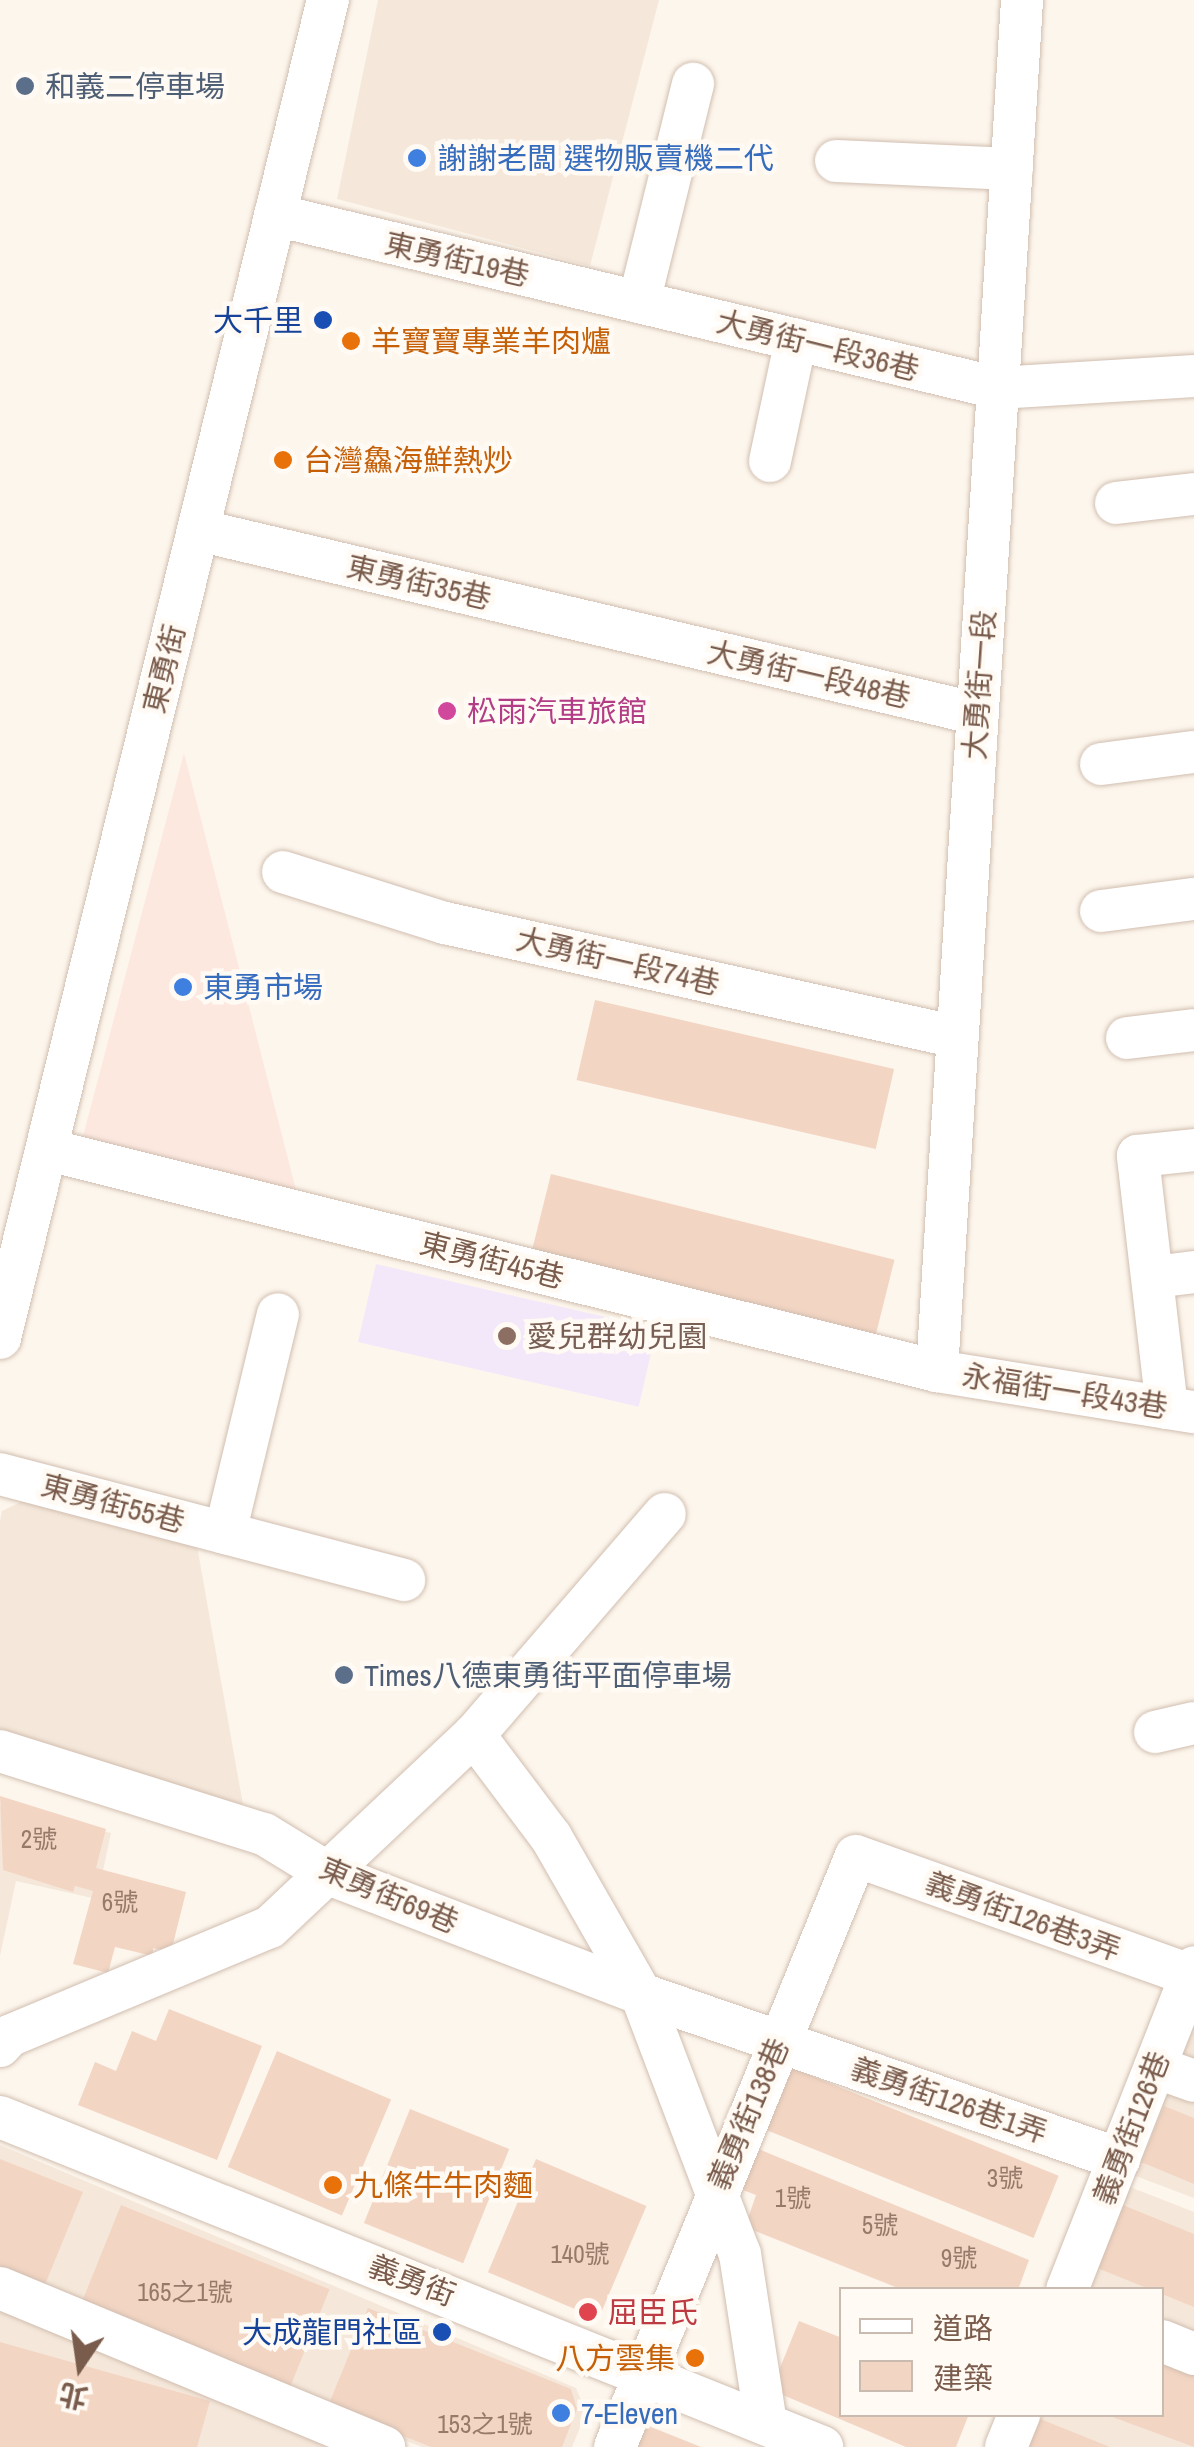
<!DOCTYPE html>
<meta charset="utf-8">
<style>
body{margin:0}
#map{position:relative;width:1194px;height:2447px;overflow:hidden;background:#fdf6ec;font-family:"Archivo Narrow","Noto Sans TC",sans-serif}
div>[style]{position:absolute}
[style*='--x']{left:calc(var(--x)*1px);top:calc(var(--y)*1px);width:calc(var(--w)*1px);rotate:calc(var(--a)*1deg)}
.residential>*{inset:0;background:#f5e8da}
.commercial>*{inset:0;background:#fde8e0}
.education>*{inset:0;background:#f3e8fa;transform-origin:0 0}
.building>*{inset:0;background:#f3d5c3;transform-origin:0 0}
.roads{filter:drop-shadow(0 0 2px #d1beb0) drop-shadow(0 0 2px #d1beb0)}
.minor>*{height:42px;margin:-21px;padding:0 21px;transform-origin:21px;border-radius:21px;background:#fff}
.dots>*{width:28px;height:28px;translate:-50% -50%;box-sizing:border-box;border:5px solid #fffaf3;border-radius:50%}
span{translate:-50% -50%;white-space:nowrap;text-align:center;line-height:1.15;-webkit-text-stroke:9px #fffaf3;paint-order:stroke}
.number-label{font-size:25px;color:#987a6a}
.number-label span{-webkit-text-stroke-width:0}
.service-label{font-size:30px;color:#4e5e75}
.left{translate:0 -50%;text-align:left}
.shop-label{font-size:30px;color:#366cbe}
.street-label{font-size:30px;color:#7a5c4d}
.transit-label{font-size:30px;color:#164399}
.right{translate:-100% -50%;text-align:right}
.food-label{font-size:30px;color:#c56008}
.hotel-label{font-size:30px;color:#b23c85}
.education-label{font-size:30px;color:#785e54}
.health-label{font-size:30px;color:#be3a42}
.legend{position:absolute;left:839px;top:2287px;width:325px;height:130px;box-sizing:border-box;background:#fffaf3;border:2px solid #cabbb1;margin:0;padding:12px 18px;list-style:none;font-size:30px;color:#7a5c4d}
.legend li{display:flex;align-items:center;gap:20px;height:50px}
.legend b{width:50px;border:2px solid #cabbb1}
.north{position:absolute;left:30px;top:2317px;width:100px;height:100px;-webkit-text-stroke:8px #fffaf3;paint-order:stroke;rotate:193deg;font-size:28px;font-weight:700;line-height:40px;text-align:center;color:#7a5c4d}
.north::after{content:'';display:block;margin:auto;width:35px;height:45px;background:#7a5c4d;clip-path:polygon(50% 0,100% 100%,50% 72%,0 100%)}
</style>
<div id="map">
<div class="residential">
<div style="clip-path:polygon(378px 0,659px 0,590px 266px,337px 199px)"></div>
<div style="clip-path:polygon(27px 1499px,197px 1546px,245px 1816px,0 1741px,0 1521px,2px 1511px)"></div>
<div style="clip-path:polygon(0 1806px,111px 1833px,97px 1899px,16px 1881px,0 1956px)"></div>
<div style="clip-path:polygon(1194px 2014px,1194px 2198px,1133px 2175px)"></div>
<div style="clip-path:polygon(0 2145px,576px 2388px,586px 2413px,572px 2447px,422px 2447px,0 2280px)"></div>
<div style="clip-path:polygon(1125px 2185px,1194px 2212px,1194px 2447px,1029px 2447px,1041px 2415px,1162px 2414px,1162px 2290px,1087px 2289px)"></div>
<div style="clip-path:polygon(0 2297px,374px 2447px,0 2447px)"></div>
</div>
<div class="commercial">
<div style="clip-path:polygon(184px 753px,297px 1194px,82px 1140px)"></div>
</div>
<div class="education">
<div style="left:376px;top:1264px;width:288px;height:80px;rotate:13deg"></div>
</div>
<div class="building">
<div style="left:595px;top:1000px;width:307px;height:82px;rotate:13deg"></div>
<div style="left:551px;top:1174px;width:354px;height:84px;rotate:14deg"></div>
<div style="clip-path:polygon(0 1796px,106px 1829px,96px 1868px,186px 1892px,171px 1952px,153px 1948px,153px 1956px,115px 1947px,108px 1973px,73px 1964px,93px 1891px,75px 1886px,73px 1892px,3px 1870px)"></div>
<div style="clip-path:polygon(169px 2009px,262px 2046px,217px 2160px,78px 2105px,95px 2062px,116px 2071px,132px 2031px,156px 2041px)"></div>
<div style="left:277px;top:2051px;width:124px;height:126px;rotate:23deg"></div>
<div style="left:787px;top:2066px;width:293px;height:67px;rotate:22deg"></div>
<div style="clip-path:polygon(1164px 2106px,1194px 2118px,1194px 2184px,1141px 2162px)"></div>
<div style="left:410px;top:2109px;width:107px;height:123px;rotate:22deg"></div>
<div style="clip-path:polygon(751px 2146px,1029px 2260px,1018px 2290px,903px 2290px,745px 2227px,756px 2195px,735px 2187px)"></div>
<div style="clip-path:polygon(0 2159px,83px 2192px,44px 2287px,0 2269px)"></div>
<div style="left:536px;top:2159px;width:120px;height:123px;rotate:23deg"></div>
<div style="clip-path:polygon(1118px 2203px,1194px 2234px,1194px 2307px,1092px 2266px)"></div>
<div style="left:121px;top:2205px;width:225px;height:106px;rotate:22deg"></div>
<div style="clip-path:polygon(368px 2308px,571px 2389px,577px 2409px,562px 2447px,431px 2447px,328px 2406px)"></div>
<div style="clip-path:polygon(799px 2321px,842px 2338px,842px 2414px,969px 2414px,956px 2447px,906px 2447px,771px 2390px)"></div>
<div style="clip-path:polygon(0 2342px,210px 2401px,197px 2447px,0 2447px)"></div>
<div style="clip-path:polygon(1162px 2361px,1194px 2374px,1194px 2447px,1107px 2415px,1162px 2414px)"></div>
<div style="clip-path:polygon(1033px 2416px,1110px 2447px,1020px 2447px)"></div>
<div style="clip-path:polygon(641px 2423px,701px 2447px,631px 2447px)"></div>
</div>
<div class="roads">
<div class="minor">
<div style="--x:836;--y:161;--w:176;--a:2.6"></div>
<div style="--x:275;--y:215;--w:743;--a:13.46"></div>
<div style="--x:998;--y:388;--w:196;--a:-3.5"></div>
<div style="--x:639;--y:302;--w:225;--a:-76.1"></div>
<div style="--x:770;--y:461;--w:124;--a:-77.9"></div>
<div style="--x:1116;--y:503;--w:79;--a:-6.6"></div>
<div style="--x:198;--y:530;--w:801;--a:13.27"></div>
<div style="--x:1101;--y:764;--w:94;--a:-7.4"></div>
<div style="--x:283;--y:872;--w:170;--a:17.5"></div>
<div style="--x:445;--y:923;--w:525;--a:12.55"></div>
<div style="--x:1101;--y:911;--w:94;--a:-7.4"></div>
<div style="--x:1127;--y:1038;--w:67;--a:-6.8"></div>
<div style="--x:48;--y:1150;--w:916;--a:13.96"></div>
<div style="--x:937;--y:1371;--w:260;--a:9.1"></div>
<div style="--x:1154;--y:1277;--w:40;--a:-7.1"></div>
<div style="--x:0;--y:1338;--w:1378;--a:-76.23"></div>
<div style="--x:937;--y:1371;--w:1374;--a:-86.45"></div>
<div style="--x:1167;--y:1408;--w:254;--a:-96.6"></div>
<div style="--x:1138;--y:1156;--w:56;--a:-6.1"></div>
<div style="--x:0;--y:1474;--w:418;--a:14.7"></div>
<div style="--x:225;--y:1533;--w:225;--a:-76.4"></div>
<div style="--x:1155;--y:1732;--w:40;--a:-13"></div>
<div style="--x:474;--y:1735;--w:128;--a:53"></div>
<div style="--x:551;--y:1837;--w:181;--a:60.2"></div>
<div style="--x:641;--y:1994;--w:278;--a:69.2"></div>
<div style="--x:740;--y:2254;--w:172;--a:81.3"></div>
<div style="--x:0;--y:1751;--w:277;--a:17.5"></div>
<div style="--x:264;--y:1834;--w:79;--a:31.5"></div>
<div style="--x:331;--y:1875;--w:332;--a:21"></div>
<div style="--x:641;--y:1994;--w:506;--a:19.04"></div>
<div style="--x:0;--y:2046;--w:13;--a:-48"></div>
<div style="--x:9;--y:2036;--w:283;--a:-22.7"></div>
<div style="--x:270;--y:1927;--w:280;--a:-43.3"></div>
<div style="--x:474;--y:1735;--w:292;--a:-49.2"></div>
<div style="--x:1155;--y:2067;--w:41;--a:19.7"></div>
<div style="--x:0;--y:2117;--w:886;--a:21.87"></div>
<div style="--x:0;--y:2288;--w:416;--a:22.5"></div>
<div style="--x:1067;--y:2290;--w:347;--a:-68.5"></div>
<div style="--x:1162;--y:2341;--w:35;--a:22"></div>
<div style="--x:615;--y:2447;--w:638;--a:-67.82"></div>
<div style="--x:856;--y:1856;--w:356;--a:19.6"></div>
<div style="--x:1006;--y:2447;--w:35;--a:-68"></div>
</div>
</div>
<div class="dots">
<div style="left:25px;top:86px;background:#5c6f8a"></div>
<div style="left:417px;top:158px;background:#3f7fe0"></div>
<div style="left:323px;top:320px;background:#1a4fb4"></div>
<div style="left:351px;top:341px;background:#e8710a"></div>
<div style="left:283px;top:460px;background:#e8710a"></div>
<div style="left:447px;top:711px;background:#d1479c"></div>
<div style="left:183px;top:987px;background:#3f7fe0"></div>
<div style="left:507px;top:1336px;background:#8d6e63"></div>
<div style="left:344px;top:1675px;background:#5c6f8a"></div>
<div style="left:333px;top:2185px;background:#e8710a"></div>
<div style="left:588px;top:2312px;background:#e0444e"></div>
<div style="left:442px;top:2332px;background:#1a4fb4"></div>
<div style="left:695px;top:2358px;background:#e8710a"></div>
<div style="left:561px;top:2413px;background:#3f7fe0"></div>
</div>
<div class="number-label">
<span style="left:39px;top:1839px">2號</span>
<span style="left:120px;top:1902px">6號</span>
<span style="left:1005px;top:2178px">3號</span>
<span style="left:793px;top:2198px">1號</span>
<span style="left:880px;top:2225px">5號</span>
<span style="left:580px;top:2254px">140號</span>
<span style="left:959px;top:2258px">9號</span>
<span style="left:185px;top:2292px">165之1號</span>
<span style="left:485px;top:2424px">153之1號</span>
</div>
<div class="service-label">
<span class="left" style="left:45px;top:86px">和義二停車場</span>
<span class="left" style="left:364px;top:1675px">Times八德東勇街平面停車場</span>
</div>
<div class="shop-label">
<span class="left" style="left:437px;top:158px">謝謝老闆 選物販賣機二代</span>
<span class="left" style="left:203px;top:987px">東勇市場</span>
<span class="left" style="left:581px;top:2413px">7-Eleven</span>
</div>
<div class="street-label">
<span style="left:457px;top:259px;rotate:13deg">東勇街19巷</span>
<span style="left:818px;top:345px;rotate:14deg">大勇街一段36巷</span>
<span style="left:419px;top:582px;rotate:13deg">東勇街35巷</span>
<span style="left:164px;top:669px;rotate:-76deg">東勇街</span>
<span style="left:809px;top:674px;rotate:13deg">大勇街一段48巷</span>
<span style="left:979px;top:685px;rotate:-86deg">大勇街一段</span>
<span style="left:618px;top:961px;rotate:13deg">大勇街一段74巷</span>
<span style="left:492px;top:1260px;rotate:14deg">東勇街45巷</span>
<span style="left:1065px;top:1391px;rotate:9deg">永福街一段43巷</span>
<span style="left:113px;top:1503px;rotate:15deg">東勇街55巷</span>
<span style="left:389px;top:1895px;rotate:23deg">東勇街69巷</span>
<span style="left:1023px;top:1916px;rotate:20deg">義勇街126巷3弄</span>
<span style="left:949px;top:2100px;rotate:19deg">義勇街126巷1弄</span>
<span style="left:748px;top:2114px;rotate:-67deg">義勇街138巷</span>
<span style="left:1131px;top:2128px;rotate:-69deg">義勇街126巷</span>
<span style="left:412px;top:2280px;rotate:21deg">義勇街</span>
</div>
<div class="transit-label">
<span class="right" style="left:303px;top:320px">大千里</span>
<span class="right" style="left:422px;top:2332px">大成龍門社區</span>
</div>
<div class="food-label">
<span class="left" style="left:371px;top:341px">羊寶寶專業羊肉爐</span>
<span class="left" style="left:303px;top:460px">台灣鱻海鮮熱炒</span>
<span class="left" style="left:353px;top:2185px">九條牛牛肉麵</span>
<span class="right" style="left:675px;top:2358px">八方雲集</span>
</div>
<div class="hotel-label">
<span class="left" style="left:467px;top:711px">松雨汽車旅館</span>
</div>
<div class="education-label">
<span class="left" style="left:527px;top:1336px">愛兒群幼兒園</span>
</div>
<div class="health-label">
<span class="left" style="left:608px;top:2312px">屈臣氏</span>
</div>
<ul class="legend">
<li><b style="height:12px;background:#fff"></b>道路</li>
<li><b style="height:28px;background:#f3d5c3"></b>建築</li>
</ul>
<div class="north">北</div>
</div>
